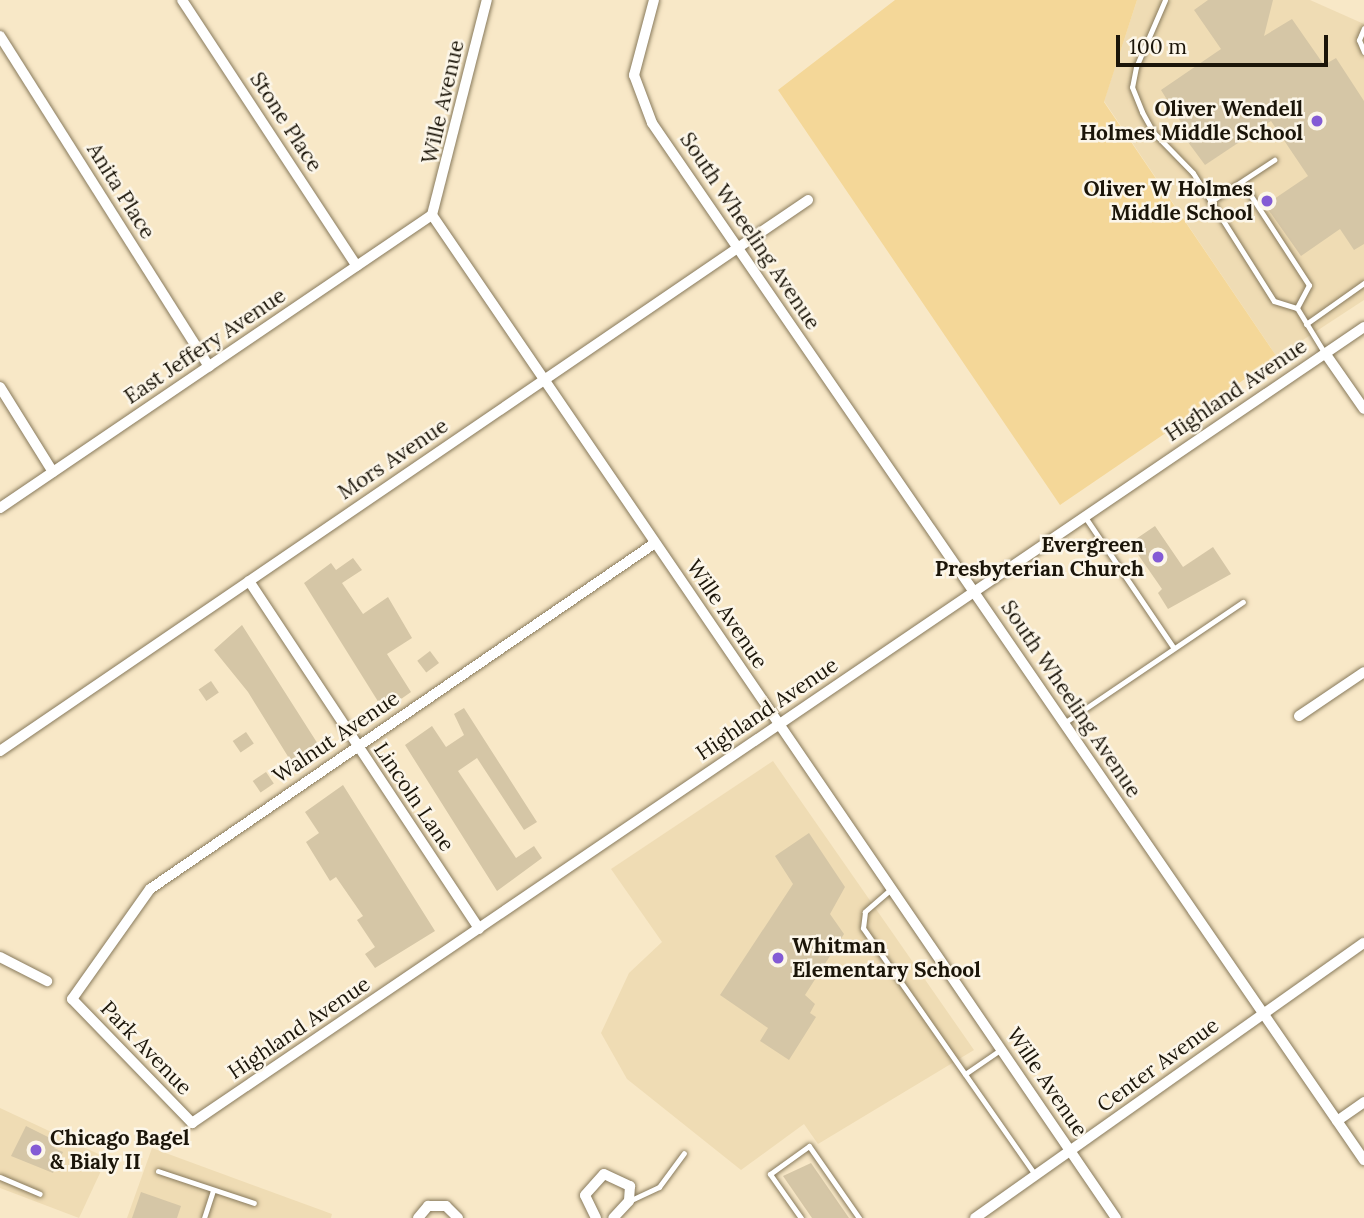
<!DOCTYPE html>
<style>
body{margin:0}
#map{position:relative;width:1364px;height:1218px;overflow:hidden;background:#f8e8c7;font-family:Lora,serif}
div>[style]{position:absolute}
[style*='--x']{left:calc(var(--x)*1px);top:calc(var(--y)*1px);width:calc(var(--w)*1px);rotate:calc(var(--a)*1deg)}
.built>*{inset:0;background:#efdcb4}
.green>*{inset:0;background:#f4d798}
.building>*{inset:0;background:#d5c6a6;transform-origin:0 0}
.roads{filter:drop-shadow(0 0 2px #887a5c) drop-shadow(0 0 2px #887a5c)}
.lane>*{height:5px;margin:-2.5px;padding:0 2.5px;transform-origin:2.5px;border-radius:2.5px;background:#fff}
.street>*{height:10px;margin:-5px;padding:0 5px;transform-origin:5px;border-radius:5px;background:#fff}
.dots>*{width:19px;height:19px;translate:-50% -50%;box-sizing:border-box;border:4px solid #fcf6e9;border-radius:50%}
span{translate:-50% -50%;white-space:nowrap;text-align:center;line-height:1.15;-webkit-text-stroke:5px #fcf6e9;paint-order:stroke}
.street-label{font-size:21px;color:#1b1509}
.poi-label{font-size:21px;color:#1b1509;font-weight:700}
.right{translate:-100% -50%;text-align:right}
.left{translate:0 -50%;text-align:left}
.scale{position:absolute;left:1116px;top:35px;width:212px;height:32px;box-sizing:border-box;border:4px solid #1b1509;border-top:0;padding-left:9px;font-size:21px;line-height:24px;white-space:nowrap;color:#1b1509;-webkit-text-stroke:5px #fcf6e9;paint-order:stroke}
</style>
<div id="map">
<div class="built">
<div style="clip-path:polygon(1137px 0,1310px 0,1364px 24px,1364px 300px,1277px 357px,1104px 101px)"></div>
<div style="clip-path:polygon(773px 761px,974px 1050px,818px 1144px,804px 1124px,741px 1170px,627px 1079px,601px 1033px,629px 973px,662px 942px,611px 869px)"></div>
<div style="clip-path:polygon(0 1108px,107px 1158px,79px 1218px,0 1188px)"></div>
<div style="clip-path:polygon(152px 1148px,332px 1214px,331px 1218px,127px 1218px)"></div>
</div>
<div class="green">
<div style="clip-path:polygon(895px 0,1137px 0,1104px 102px,1277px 357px,1060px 505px,778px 90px)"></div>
</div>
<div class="building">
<div style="clip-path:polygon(1208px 0,1273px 0,1264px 36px,1292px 19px,1324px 65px,1336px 58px,1364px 101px,1364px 244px,1354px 250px,1340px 229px,1301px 256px,1265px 205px,1308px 176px,1271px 121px,1205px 165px,1182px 134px,1185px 129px,1161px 90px,1221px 49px,1194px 10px)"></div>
<div style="clip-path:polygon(1155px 526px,1183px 567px,1213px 547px,1231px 574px,1168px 609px,1158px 593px,1162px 589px,1130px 543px)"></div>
<div style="clip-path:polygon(353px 558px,362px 570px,342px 583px,363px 614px,388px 597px,412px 638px,387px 654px,411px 692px,384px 711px,304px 583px,331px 563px,336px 570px)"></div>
<div style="clip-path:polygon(242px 625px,323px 752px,297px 771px,248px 692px,214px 650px)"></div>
<div style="left:430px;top:651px;width:15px;height:16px;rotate:53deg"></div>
<div style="left:211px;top:681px;width:14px;height:15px;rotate:56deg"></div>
<div style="clip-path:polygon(464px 708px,537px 822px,524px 830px,477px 758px,458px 771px,516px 858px,534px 846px,542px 858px,497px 891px,405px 745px,432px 726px,446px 747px,464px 735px,454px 714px)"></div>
<div style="left:246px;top:732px;width:14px;height:16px;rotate:56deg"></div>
<div style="left:266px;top:772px;width:14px;height:16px;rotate:56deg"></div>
<div style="clip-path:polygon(343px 785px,435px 931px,375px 968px,365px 954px,375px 947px,357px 920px,363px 916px,336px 877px,330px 881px,306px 842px,319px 833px,305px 812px)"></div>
<div style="clip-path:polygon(809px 833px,845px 887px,830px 914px,844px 934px,805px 995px,815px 1004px,810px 1013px,816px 1017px,789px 1060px,760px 1041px,768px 1028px,720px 995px,793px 884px,775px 856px)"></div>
<div style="clip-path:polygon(26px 1126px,58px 1142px,54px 1148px,63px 1152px,53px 1173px,11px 1156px)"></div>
<div style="clip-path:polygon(811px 1163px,849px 1218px,812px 1218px,783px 1176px)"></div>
<div style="clip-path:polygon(141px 1192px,181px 1206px,177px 1218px,132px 1218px)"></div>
</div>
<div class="roads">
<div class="lane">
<div style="--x:1165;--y:0;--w:73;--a:113.4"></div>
<div style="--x:1136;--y:67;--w:20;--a:101"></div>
<div style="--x:1132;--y:87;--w:27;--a:68"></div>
<div style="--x:1142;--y:112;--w:23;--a:61"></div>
<div style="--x:1153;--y:132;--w:57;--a:45.7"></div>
<div style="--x:1193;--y:173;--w:151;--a:57.7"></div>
<div style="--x:1274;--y:301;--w:24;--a:17"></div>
<div style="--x:1297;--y:308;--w:52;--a:58.5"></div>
<div style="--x:1364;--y:28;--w:13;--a:113"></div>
<div style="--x:1359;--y:40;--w:13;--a:67"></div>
<div style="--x:1242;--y:182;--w:123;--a:57"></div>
<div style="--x:1309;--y:285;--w:26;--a:118"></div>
<div style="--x:1210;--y:202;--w:77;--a:-33.3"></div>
<div style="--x:1306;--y:324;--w:71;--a:-35.3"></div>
<div style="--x:1085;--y:517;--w:157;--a:55.9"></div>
<div style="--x:1064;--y:723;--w:216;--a:-34.1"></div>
<div style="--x:891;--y:889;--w:35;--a:139"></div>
<div style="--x:865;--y:912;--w:16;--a:97"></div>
<div style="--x:863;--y:928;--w:301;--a:55.1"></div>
<div style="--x:965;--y:1074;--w:42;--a:-34.4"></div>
<div style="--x:158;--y:1171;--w:101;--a:18.4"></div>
<div style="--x:0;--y:1177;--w:43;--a:23"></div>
<div style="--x:629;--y:1201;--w:33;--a:-25"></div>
<div style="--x:659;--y:1187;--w:42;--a:-53.7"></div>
<div style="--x:204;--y:1218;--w:29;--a:-72"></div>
<div style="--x:801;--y:1218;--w:54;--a:-125.2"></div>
<div style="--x:770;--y:1174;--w:48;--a:-35.7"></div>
<div style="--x:809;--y:1146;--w:88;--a:55.2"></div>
</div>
<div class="street">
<div style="--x:182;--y:0;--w:318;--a:56.7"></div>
<div style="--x:654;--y:0;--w:78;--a:104.9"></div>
<div style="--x:634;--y:75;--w:51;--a:69.4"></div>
<div style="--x:652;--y:123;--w:1258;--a:55.53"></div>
<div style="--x:0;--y:36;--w:391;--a:57.7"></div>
<div style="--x:432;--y:215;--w:1214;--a:55.71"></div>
<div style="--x:1325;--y:353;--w:68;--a:55.1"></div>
<div style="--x:0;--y:387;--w:100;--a:58.1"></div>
<div style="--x:0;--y:508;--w:522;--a:-34.15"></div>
<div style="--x:432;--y:215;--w:222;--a:-75.7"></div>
<div style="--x:655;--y:543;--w:612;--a:145.58"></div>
<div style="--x:150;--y:889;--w:135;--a:125.3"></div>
<div style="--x:72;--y:999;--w:173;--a:45.9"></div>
<div style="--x:192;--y:1123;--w:1417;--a:-34.18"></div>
<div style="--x:249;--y:581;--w:417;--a:56.5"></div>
<div style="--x:1299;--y:716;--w:78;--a:-34.1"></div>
<div style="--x:0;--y:751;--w:978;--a:-34.29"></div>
<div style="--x:0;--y:957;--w:53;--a:27.1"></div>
<div style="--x:1337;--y:1121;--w:33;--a:-35"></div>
<div style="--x:418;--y:1218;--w:16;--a:-50"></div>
<div style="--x:428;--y:1206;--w:18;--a:0"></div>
<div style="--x:446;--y:1206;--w:17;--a:45"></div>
<div style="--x:596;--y:1218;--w:25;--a:-116"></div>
<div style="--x:585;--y:1195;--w:28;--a:-48"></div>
<div style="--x:604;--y:1174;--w:29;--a:25"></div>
<div style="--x:630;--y:1186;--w:15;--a:94"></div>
<div style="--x:629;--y:1201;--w:23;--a:133"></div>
<div style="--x:975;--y:1218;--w:476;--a:-35.3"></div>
</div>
</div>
<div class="dots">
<div style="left:1317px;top:121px;background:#845bd5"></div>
<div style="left:1267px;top:201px;background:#845bd5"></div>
<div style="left:1158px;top:557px;background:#845bd5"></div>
<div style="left:778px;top:958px;background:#845bd5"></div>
<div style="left:36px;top:1150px;background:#845bd5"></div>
</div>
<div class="street-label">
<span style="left:443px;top:102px;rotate:-77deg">Wille Avenue</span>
<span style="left:286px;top:122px;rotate:57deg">Stone Place</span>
<span style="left:121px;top:191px;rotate:58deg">Anita Place</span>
<span style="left:750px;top:231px;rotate:56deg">South Wheeling Avenue</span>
<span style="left:205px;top:346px;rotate:-34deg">East Jeffery Avenue</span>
<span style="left:1236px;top:390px;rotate:-34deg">Highland Avenue</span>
<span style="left:393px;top:459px;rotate:-34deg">Mors Avenue</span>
<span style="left:727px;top:614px;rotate:56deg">Wille Avenue</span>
<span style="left:1071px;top:699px;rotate:56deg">South Wheeling Avenue</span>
<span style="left:767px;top:709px;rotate:-34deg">Highland Avenue</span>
<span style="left:336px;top:737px;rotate:-34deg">Walnut Avenue</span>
<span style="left:414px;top:797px;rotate:56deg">Lincoln Lane</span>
<span style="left:299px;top:1028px;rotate:-34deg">Highland Avenue</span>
<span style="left:146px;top:1048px;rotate:46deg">Park Avenue</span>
<span style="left:1158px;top:1065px;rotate:-36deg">Center Avenue</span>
<span style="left:1047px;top:1082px;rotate:56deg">Wille Avenue</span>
</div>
<div class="poi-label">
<span class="right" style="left:1303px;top:121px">Oliver Wendell<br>Holmes Middle School</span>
<span class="right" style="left:1253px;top:201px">Oliver W Holmes<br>Middle School</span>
<span class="right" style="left:1144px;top:557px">Evergreen<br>Presbyterian Church</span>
<span class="left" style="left:792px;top:958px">Whitman<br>Elementary School</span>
<span class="left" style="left:50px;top:1150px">Chicago Bagel<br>&amp; Bialy II</span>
</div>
<div class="scale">100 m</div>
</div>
